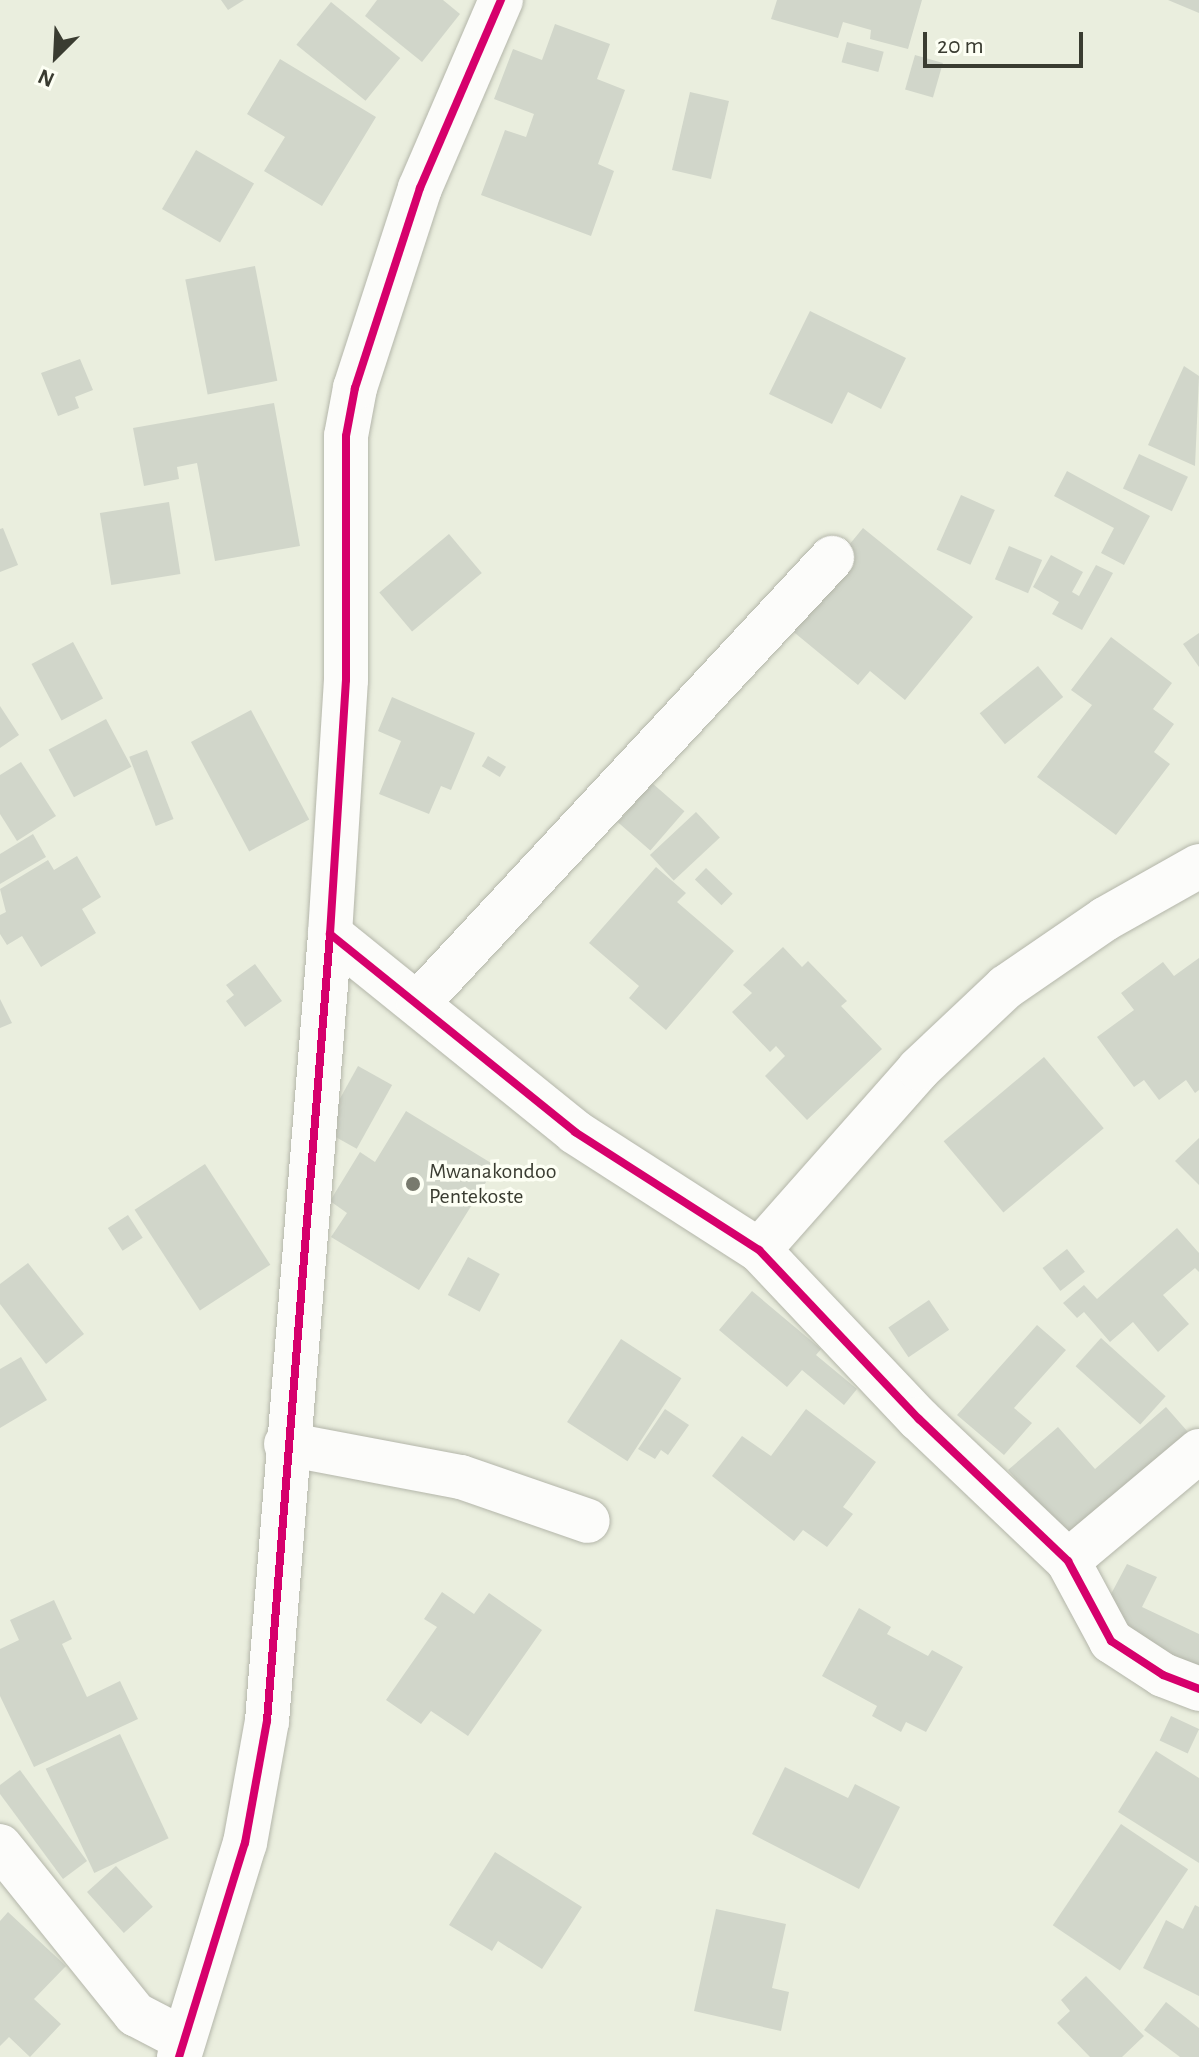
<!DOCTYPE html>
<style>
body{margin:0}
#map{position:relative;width:1199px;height:2057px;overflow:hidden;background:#eaeede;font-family:"Alegreya Sans",sans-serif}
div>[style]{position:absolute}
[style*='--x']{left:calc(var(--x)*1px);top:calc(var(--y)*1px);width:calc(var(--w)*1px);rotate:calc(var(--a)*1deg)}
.building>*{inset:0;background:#d1d6ca;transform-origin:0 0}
.roads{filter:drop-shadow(0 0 2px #b4b6aa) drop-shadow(0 0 2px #b4b6aa)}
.street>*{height:44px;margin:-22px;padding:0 22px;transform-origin:22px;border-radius:22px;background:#fcfcfa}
.cycleway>*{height:8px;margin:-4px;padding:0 4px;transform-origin:4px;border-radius:4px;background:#d6006c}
.dots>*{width:22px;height:22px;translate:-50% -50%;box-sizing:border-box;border:4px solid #fdfff4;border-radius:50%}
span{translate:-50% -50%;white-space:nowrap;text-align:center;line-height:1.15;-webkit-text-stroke:7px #fdfff4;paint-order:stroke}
.poi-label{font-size:22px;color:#3a3c31}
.left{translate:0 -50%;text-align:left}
.north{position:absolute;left:16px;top:16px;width:80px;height:80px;-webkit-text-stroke:6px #fdfff4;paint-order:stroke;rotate:204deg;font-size:22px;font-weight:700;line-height:32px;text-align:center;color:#3a3c31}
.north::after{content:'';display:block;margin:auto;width:28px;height:36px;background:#3a3c31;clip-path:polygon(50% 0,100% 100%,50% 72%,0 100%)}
.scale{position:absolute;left:923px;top:32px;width:160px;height:36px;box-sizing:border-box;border:4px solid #3a3c31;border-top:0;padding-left:10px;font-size:24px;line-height:28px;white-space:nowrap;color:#3a3c31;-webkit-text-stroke:6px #fdfff4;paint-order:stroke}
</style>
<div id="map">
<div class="building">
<div style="clip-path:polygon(221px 0,244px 0,228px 10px)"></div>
<div style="clip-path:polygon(377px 0,443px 0,460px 14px,422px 62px,365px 16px)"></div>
<div style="clip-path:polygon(777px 0,922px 0,908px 49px,870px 39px,871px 30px,843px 22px,838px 38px,771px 19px)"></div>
<div style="clip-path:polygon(1168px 0,1199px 0,1199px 13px)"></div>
<div style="left:331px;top:2px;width:89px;height:55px;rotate:39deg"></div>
<div style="clip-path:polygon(555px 24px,610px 44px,597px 79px,625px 90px,598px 164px,614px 171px,591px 236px,481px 195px,505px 130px,526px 137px,534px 114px,494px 99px,513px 49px,542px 60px)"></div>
<div style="left:847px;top:42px;width:38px;height:21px;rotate:15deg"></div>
<div style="left:915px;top:55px;width:29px;height:36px;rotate:16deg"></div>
<div style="clip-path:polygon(280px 59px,376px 117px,322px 206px,264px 171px,285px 137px,247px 114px)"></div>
<div style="left:690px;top:92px;width:40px;height:80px;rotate:13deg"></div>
<div style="left:196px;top:150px;width:67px;height:68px;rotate:30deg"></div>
<div style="left:255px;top:266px;width:117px;height:71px;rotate:79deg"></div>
<div style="clip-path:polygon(810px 311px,906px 358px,881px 409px,848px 392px,832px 424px,769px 394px)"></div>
<div style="clip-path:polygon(80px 359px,93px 390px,75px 397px,79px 408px,58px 416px,41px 373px)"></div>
<div style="clip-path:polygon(1184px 366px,1199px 376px,1195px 466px,1148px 445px)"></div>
<div style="clip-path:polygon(274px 403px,300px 546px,215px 561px,197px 463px,177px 467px,179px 479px,144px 486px,133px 428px)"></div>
<div style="left:1139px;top:454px;width:54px;height:38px;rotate:25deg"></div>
<div style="clip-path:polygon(1067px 471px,1150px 516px,1124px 565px,1101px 553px,1114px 528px,1054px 496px)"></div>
<div style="left:961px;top:495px;width:37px;height:60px;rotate:24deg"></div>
<div style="left:169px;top:502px;width:73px;height:70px;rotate:81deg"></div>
<div style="clip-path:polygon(3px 528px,18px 565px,0 572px,0 529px)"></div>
<div style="clip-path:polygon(863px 528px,973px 617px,905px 700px,870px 671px,858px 685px,784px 624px)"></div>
<div style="left:449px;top:534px;width:51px;height:91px;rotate:50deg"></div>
<div style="left:1009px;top:546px;width:36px;height:36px;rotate:23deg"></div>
<div style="clip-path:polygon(1051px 555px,1083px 572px,1072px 592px,1079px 596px,1096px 565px,1113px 573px,1082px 630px,1052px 614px,1059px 602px,1033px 587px)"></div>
<div style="clip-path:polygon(1199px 633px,1199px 667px,1183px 644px)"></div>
<div style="clip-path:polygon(1111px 637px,1172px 683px,1153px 709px,1174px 724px,1154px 752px,1170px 764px,1116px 835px,1037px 777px,1092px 705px,1071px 690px)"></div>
<div style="left:73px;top:642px;width:64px;height:47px;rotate:62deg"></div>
<div style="left:1038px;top:666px;width:40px;height:75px;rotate:51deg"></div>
<div style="clip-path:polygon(392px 697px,475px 733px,451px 790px,441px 786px,429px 814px,379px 794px,401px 741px,378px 731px)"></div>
<div style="clip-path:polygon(0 706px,19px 735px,0 748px)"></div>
<div style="left:251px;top:710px;width:124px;height:68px;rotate:62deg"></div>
<div style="left:106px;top:719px;width:54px;height:65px;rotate:62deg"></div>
<div style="left:147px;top:750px;width:74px;height:19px;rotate:69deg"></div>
<div style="left:488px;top:756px;width:21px;height:12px;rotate:31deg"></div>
<div style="clip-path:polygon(21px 762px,56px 816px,17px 841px,0 814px,0 775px)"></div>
<div style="left:652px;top:783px;width:43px;height:52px;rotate:41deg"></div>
<div style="left:696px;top:812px;width:35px;height:63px;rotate:47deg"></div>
<div style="clip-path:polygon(33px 834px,46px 857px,0 884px,0 854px)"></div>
<div style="clip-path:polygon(77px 856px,101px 897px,82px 909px,96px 933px,41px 967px,22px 936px,7px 945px,0 934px,0 915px,6px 912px,0 889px,48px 860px,54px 870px)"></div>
<div style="clip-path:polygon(656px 867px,686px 893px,677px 902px,734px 951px,666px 1030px,629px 998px,639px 986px,589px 943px)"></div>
<div style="left:706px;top:868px;width:37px;height:16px;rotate:44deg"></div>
<div style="clip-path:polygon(783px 947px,802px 967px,808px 961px,847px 1001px,841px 1006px,882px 1049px,807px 1120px,765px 1076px,785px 1056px,776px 1046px,770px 1052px,732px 1012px,752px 993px,743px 985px)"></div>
<div style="clip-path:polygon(1199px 958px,1199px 1090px,1195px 1093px,1186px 1080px,1159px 1100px,1144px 1080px,1134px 1087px,1097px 1037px,1134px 1010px,1121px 993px,1163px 962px,1174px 976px)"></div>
<div style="clip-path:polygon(255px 964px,282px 1001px,245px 1027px,226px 1001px,234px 995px,226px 985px)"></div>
<div style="clip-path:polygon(0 999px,12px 1023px,0 1028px)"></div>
<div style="left:1044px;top:1057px;width:93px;height:131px;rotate:50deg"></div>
<div style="left:358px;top:1066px;width:39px;height:73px;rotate:29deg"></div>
<div style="clip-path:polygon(406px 1111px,496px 1166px,419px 1290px,331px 1237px,347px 1213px,330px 1201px,360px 1152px,375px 1162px)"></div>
<div style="clip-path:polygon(1199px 1138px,1199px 1185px,1175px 1161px)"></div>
<div style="left:205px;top:1164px;width:120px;height:84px;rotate:57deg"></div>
<div style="left:128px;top:1215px;width:27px;height:24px;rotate:57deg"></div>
<div style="clip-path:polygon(1177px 1228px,1199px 1253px,1199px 1272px,1195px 1268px,1163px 1295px,1189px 1324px,1158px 1352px,1133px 1322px,1110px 1342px,1084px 1312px,1077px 1318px,1063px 1303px,1084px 1285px,1097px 1299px)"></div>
<div style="left:1067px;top:1249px;width:29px;height:31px;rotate:52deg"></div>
<div style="left:468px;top:1257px;width:36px;height:43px;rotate:28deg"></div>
<div style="clip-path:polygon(28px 1263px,84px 1334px,46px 1364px,0 1304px,0 1284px)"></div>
<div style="clip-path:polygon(752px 1291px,821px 1349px,816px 1355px,857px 1389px,844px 1405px,802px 1370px,787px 1387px,719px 1330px)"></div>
<div style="left:929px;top:1300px;width:36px;height:49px;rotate:56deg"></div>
<div style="clip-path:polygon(1037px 1325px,1066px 1350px,1014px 1408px,1032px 1423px,1004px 1455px,957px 1415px)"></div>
<div style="left:1101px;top:1338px;width:87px;height:38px;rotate:42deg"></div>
<div style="left:621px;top:1339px;width:72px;height:99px;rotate:33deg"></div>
<div style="clip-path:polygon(21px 1357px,47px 1400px,0 1428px,0 1369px)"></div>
<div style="clip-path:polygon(1166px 1407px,1195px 1440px,1076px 1545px,1008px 1470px,1058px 1427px,1095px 1469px)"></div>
<div style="clip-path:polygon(665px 1409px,689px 1425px,668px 1455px,661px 1450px,655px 1459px,638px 1449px)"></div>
<div style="clip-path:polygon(806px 1409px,876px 1462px,843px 1507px,853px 1514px,827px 1547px,803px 1530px,794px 1541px,712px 1476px,742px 1436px,771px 1456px)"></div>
<div style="clip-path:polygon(1127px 1564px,1157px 1577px,1142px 1607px,1199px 1634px,1199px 1676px,1102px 1611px)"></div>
<div style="clip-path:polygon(442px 1592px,474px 1614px,489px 1593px,542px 1630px,468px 1736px,431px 1711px,421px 1724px,386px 1700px,437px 1627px,424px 1619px)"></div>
<div style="clip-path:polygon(54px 1600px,72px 1639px,62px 1644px,87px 1697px,120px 1681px,138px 1719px,34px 1767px,0 1696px,0 1649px,19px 1640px,10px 1620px)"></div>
<div style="clip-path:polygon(859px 1608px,891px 1627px,887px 1634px,928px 1656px,932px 1650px,963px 1667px,926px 1732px,906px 1722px,901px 1732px,872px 1716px,877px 1706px,822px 1676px)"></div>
<div style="left:1171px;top:1716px;width:31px;height:27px;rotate:25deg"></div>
<div style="left:120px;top:1734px;width:115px;height:82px;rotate:65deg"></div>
<div style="clip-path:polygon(1156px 1751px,1199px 1778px,1199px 1863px,1118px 1812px)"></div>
<div style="clip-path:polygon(785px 1767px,848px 1798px,855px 1784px,900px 1807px,859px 1889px,752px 1834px)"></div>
<div style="clip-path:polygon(20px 1770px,87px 1861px,63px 1879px,0 1794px,0 1785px)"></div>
<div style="left:1121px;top:1824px;width:81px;height:122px;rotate:34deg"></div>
<div style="clip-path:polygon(495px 1852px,582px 1907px,542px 1969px,498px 1941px,492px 1951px,449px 1925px)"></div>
<div style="left:116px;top:1866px;width:55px;height:39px;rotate:48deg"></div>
<div style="clip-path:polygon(1195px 1905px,1199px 1907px,1199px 1996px,1143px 1968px,1166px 1920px,1183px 1929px)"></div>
<div style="clip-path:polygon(716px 1909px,786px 1924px,772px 1988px,789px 1992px,781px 2031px,694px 2011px)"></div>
<div style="clip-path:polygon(8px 1912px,66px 1966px,34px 1999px,61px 2024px,30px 2057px,9px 2037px,0 2046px,0 1921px)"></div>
<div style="clip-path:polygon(1086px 1976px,1144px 2036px,1122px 2057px,1090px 2057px,1057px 2023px,1070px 2011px,1061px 2000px)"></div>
<div style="clip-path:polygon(1166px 2002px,1199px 2028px,1199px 2057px,1180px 2057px,1144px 2030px)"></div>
</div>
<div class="roads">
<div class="street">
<div style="--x:330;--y:934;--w:315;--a:38.9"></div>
<div style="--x:575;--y:1132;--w:219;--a:32.7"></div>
<div style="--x:759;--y:1250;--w:233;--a:46.6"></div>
<div style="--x:919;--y:1419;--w:206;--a:43.6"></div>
<div style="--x:1068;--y:1561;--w:91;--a:61.7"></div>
<div style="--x:1111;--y:1641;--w:62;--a:33.2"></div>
<div style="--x:1163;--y:1675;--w:39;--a:21"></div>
<div style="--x:418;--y:1003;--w:608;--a:-47.07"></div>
<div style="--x:759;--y:1250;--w:242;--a:-48.5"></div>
<div style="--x:919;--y:1069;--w:120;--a:-43.3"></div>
<div style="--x:1006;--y:987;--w:120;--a:-34.5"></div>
<div style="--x:1105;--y:919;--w:108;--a:-29.4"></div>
<div style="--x:286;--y:1444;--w:178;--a:10.7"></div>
<div style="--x:461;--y:1477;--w:134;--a:19.1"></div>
<div style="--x:1068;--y:1561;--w:171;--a:-40"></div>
<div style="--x:0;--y:1846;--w:216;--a:51.2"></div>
<div style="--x:135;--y:2014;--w:52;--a:27.6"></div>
<div style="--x:179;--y:2057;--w:224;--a:-72.9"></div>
<div style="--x:245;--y:1843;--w:124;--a:-79.8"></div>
<div style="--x:267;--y:1721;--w:790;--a:-85.42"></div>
<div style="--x:330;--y:934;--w:255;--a:-86.4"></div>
<div style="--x:346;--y:680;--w:244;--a:-90"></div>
<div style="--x:346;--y:436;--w:49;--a:-79.4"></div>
<div style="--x:355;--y:388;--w:210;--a:-72"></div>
<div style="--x:420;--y:188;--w:205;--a:-66.7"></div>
</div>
</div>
<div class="cycleway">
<div style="--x:330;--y:934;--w:315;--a:38.9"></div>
<div style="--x:575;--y:1132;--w:219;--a:32.7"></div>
<div style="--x:759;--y:1250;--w:233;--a:46.6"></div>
<div style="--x:919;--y:1419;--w:206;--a:43.6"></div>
<div style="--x:1068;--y:1561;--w:91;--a:61.7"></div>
<div style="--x:1111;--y:1641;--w:62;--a:33.2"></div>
<div style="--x:1163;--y:1675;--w:39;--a:21"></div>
<div style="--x:179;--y:2057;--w:224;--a:-72.9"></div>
<div style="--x:245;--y:1843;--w:124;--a:-79.8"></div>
<div style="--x:267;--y:1721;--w:790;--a:-85.42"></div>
<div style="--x:330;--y:934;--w:255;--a:-86.4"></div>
<div style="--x:346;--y:680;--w:244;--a:-90"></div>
<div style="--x:346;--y:436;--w:49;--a:-79.4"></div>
<div style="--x:355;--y:388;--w:210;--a:-72"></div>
<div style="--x:420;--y:188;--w:205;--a:-66.7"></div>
</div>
<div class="dots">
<div style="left:413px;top:1184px;background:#787a6e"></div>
</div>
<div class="poi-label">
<span class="left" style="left:429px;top:1184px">Mwanakondoo<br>Pentekoste</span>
</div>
<div class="north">N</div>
<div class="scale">20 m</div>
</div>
